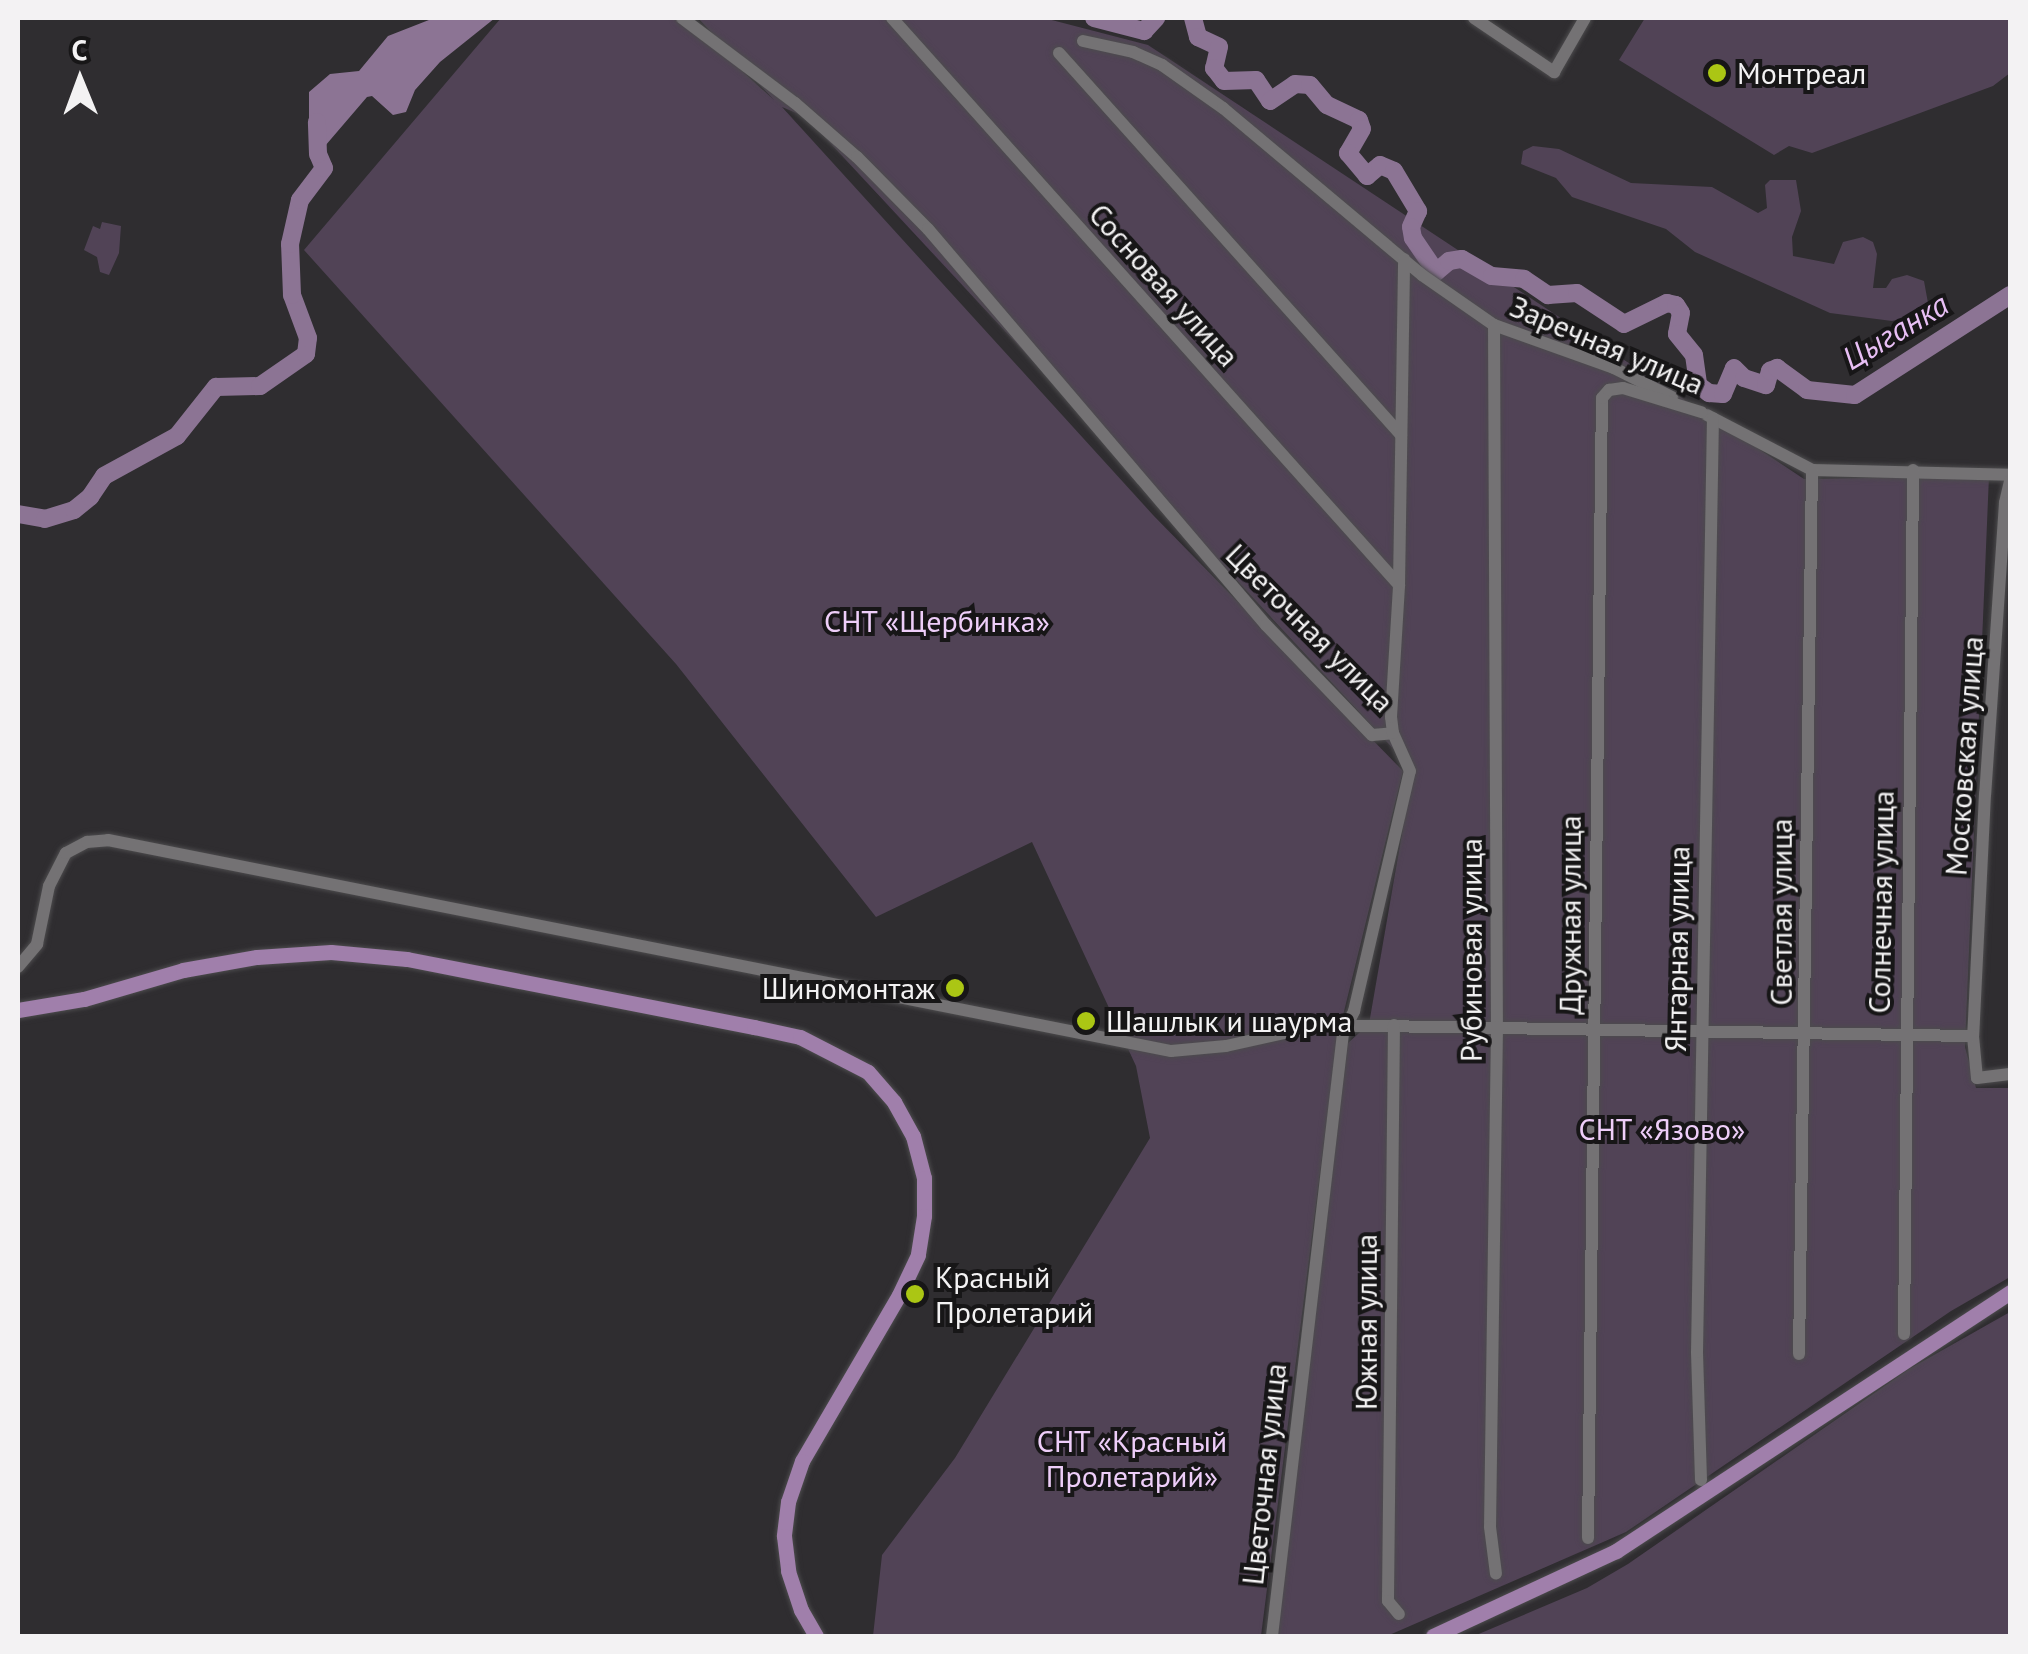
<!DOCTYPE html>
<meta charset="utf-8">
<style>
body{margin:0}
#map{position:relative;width:2028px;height:1654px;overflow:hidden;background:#2f2d30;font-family:"PT Sans",sans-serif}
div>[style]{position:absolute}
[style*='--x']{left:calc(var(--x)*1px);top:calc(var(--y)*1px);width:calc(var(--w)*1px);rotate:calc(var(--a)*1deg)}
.green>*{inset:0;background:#514356}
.water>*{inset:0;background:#8c7494}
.river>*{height:18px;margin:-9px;padding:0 9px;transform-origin:9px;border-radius:9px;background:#8c7494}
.roads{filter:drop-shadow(0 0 2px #4c4b4d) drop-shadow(0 0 2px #4c4b4d)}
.minor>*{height:12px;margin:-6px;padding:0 6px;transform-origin:6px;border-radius:6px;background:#747274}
.major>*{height:15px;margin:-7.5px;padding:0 7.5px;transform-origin:7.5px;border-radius:7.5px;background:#a07fab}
.dots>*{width:28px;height:28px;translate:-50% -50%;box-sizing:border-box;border:5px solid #171617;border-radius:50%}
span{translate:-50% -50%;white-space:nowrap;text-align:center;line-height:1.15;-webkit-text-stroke:8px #171617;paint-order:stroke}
.poi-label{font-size:30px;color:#f3f2f3}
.left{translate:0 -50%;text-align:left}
.right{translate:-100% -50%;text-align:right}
.street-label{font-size:30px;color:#f3f2f3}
.park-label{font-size:30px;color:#eecef9}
.water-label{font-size:32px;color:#e8bff5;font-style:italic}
.frame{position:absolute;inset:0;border:20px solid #f3f2f3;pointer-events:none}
.north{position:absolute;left:30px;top:30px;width:100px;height:100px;-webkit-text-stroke:8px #171617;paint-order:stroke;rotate:359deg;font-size:28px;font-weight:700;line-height:40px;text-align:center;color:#f3f2f3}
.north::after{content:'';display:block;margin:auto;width:35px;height:45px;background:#f3f2f3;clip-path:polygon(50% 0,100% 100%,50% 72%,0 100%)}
</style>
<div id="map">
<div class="green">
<div style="clip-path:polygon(501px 18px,684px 18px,774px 100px,698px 18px,1044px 18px,1148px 45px,1804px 479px,1989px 476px,1965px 1047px,1976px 1088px,2010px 1088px,2010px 1277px,1951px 1311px,1626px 1532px,1387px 1636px,1277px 1636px,1348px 1043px,1369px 1024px,1413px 770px,806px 117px,782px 107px,1153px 515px,1403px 771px,1337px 1040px,1261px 1636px,873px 1636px,882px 1555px,955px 1458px,1150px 1138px,1136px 1066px,1032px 842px,876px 917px,676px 664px,304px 250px)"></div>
<div style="clip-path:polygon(1645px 18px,2010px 18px,2010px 73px,1993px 86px,1812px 153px,1789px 146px,1774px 155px,1619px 60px)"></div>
<div style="clip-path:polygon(1533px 146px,1559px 149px,1631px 183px,1712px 187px,1758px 213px,1767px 208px,1765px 185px,1770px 180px,1796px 180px,1801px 211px,1792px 237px,1793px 256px,1834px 264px,1843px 242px,1863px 237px,1873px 242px,1877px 254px,1873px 288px,1886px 288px,1892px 279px,1907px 275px,1924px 281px,1928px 303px,1922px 314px,1892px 321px,1830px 313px,1695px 252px,1666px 229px,1572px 197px,1556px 178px,1521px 164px,1523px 151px)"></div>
<div style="clip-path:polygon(102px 222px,121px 226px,119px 253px,109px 275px,100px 272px,97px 257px,84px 250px,93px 226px,100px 229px)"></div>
<div style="clip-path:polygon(2010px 1312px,2010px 1636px,1474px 1636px,1587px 1588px,1628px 1564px,1909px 1369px)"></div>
</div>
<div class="water">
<div style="clip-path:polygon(434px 18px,495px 18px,440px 62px,415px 90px,406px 112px,393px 115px,372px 96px,367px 97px,325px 146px,309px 141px,309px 92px,330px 74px,359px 71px,388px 36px)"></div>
</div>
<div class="river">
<div style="--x:1094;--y:18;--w:52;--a:14.6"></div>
<div style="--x:1144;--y:31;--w:18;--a:-47"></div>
<div style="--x:1193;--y:18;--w:20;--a:75"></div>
<div style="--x:1198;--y:37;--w:23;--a:25"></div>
<div style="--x:1219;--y:47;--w:22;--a:103"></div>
<div style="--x:1214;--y:68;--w:16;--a:52"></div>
<div style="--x:1224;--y:81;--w:32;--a:-2"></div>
<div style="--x:1256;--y:80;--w:25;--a:56"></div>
<div style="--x:1270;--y:101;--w:30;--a:-34"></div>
<div style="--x:1295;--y:84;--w:15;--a:4"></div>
<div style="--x:1310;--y:85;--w:26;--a:50"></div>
<div style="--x:1327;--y:105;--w:35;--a:25"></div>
<div style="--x:1359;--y:120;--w:9;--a:72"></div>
<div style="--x:1362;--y:129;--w:28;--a:120"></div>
<div style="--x:1348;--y:153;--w:30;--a:50"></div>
<div style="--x:1367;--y:176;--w:17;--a:-40"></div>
<div style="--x:1380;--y:165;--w:15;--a:23"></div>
<div style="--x:1394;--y:171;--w:47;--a:59"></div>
<div style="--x:1418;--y:211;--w:17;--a:114"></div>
<div style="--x:1411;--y:227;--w:11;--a:80"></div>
<div style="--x:1413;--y:238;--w:41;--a:55.9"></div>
<div style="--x:1436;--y:272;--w:17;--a:-40"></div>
<div style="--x:1449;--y:261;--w:13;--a:-9"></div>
<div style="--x:1462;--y:259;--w:34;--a:30"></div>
<div style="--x:1492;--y:276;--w:32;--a:5"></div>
<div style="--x:1524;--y:279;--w:29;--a:34"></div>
<div style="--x:1548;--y:295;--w:29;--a:-4"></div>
<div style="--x:1577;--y:293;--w:56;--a:33.4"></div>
<div style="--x:1624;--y:324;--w:48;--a:-26"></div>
<div style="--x:1667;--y:303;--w:9;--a:13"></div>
<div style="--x:1676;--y:305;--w:9;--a:58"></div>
<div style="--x:1681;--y:313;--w:21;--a:101"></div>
<div style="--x:1677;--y:334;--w:27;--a:51"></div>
<div style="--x:1694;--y:355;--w:30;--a:82"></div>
<div style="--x:1698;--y:385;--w:14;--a:36"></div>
<div style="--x:1709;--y:393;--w:14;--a:4"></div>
<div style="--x:1723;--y:394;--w:28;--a:-67"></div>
<div style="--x:1734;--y:368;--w:14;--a:45"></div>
<div style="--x:1744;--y:378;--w:23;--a:18"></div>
<div style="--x:1766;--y:385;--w:15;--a:-74"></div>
<div style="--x:1770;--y:371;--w:8;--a:-23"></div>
<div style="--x:1777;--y:368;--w:37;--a:36"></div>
<div style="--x:1807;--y:390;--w:48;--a:5.9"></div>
<div style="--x:1855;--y:395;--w:184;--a:-32.8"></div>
<div style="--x:18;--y:514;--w:27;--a:10"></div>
<div style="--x:45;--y:519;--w:30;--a:-17"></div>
<div style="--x:74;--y:510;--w:21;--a:-39"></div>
<div style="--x:90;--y:497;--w:25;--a:-56"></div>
<div style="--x:104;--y:476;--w:83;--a:-28.7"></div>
<div style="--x:177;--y:436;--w:63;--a:-51.5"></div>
<div style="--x:216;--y:387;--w:44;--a:-1.3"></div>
<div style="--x:260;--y:386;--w:56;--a:-34.8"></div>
<div style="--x:306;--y:354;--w:16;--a:-83"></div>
<div style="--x:308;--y:338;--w:46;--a:-110.4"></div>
<div style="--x:292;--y:295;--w:51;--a:-92.2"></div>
<div style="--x:290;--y:244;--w:45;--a:-77.2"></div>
<div style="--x:300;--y:200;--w:40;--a:-53"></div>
<div style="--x:324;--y:168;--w:15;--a:-113"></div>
<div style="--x:318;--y:154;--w:32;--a:-92"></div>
</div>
<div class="roads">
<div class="minor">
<div style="--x:682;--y:18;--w:141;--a:37"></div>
<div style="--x:795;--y:103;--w:82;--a:41.1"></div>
<div style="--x:857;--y:157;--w:101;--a:45.4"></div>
<div style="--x:928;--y:229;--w:521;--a:49.52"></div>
<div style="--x:1266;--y:625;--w:153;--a:46.1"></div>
<div style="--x:1372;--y:735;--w:21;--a:-5"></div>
<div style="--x:892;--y:18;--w:761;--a:48.2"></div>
<div style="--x:1474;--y:18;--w:97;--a:34"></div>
<div style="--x:1554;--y:72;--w:62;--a:-60.1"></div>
<div style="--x:1083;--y:41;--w:51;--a:12.4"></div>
<div style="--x:1133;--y:52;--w:32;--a:24"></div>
<div style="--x:1162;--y:65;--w:75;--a:35.2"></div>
<div style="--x:1223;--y:108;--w:260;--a:40"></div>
<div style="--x:1422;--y:275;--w:88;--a:34.8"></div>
<div style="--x:1494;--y:325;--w:127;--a:19.7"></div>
<div style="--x:1614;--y:368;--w:65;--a:26.6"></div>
<div style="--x:1059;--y:53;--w:513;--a:48.16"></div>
<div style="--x:1494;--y:325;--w:702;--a:89.76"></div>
<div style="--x:1497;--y:1027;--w:500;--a:90.8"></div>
<div style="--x:1490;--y:1527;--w:47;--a:82.7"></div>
<div style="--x:1707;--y:415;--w:119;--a:27.6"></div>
<div style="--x:1812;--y:470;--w:198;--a:1.4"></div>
<div style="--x:2010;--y:481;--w:23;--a:103"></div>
<div style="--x:2005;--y:503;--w:292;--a:93.9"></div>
<div style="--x:1985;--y:794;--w:242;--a:92.8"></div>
<div style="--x:1973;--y:1036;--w:42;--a:84.6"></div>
<div style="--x:1977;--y:1078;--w:33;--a:-7"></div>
<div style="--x:18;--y:967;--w:30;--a:-50"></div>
<div style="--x:37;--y:944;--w:59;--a:-78.3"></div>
<div style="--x:49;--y:886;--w:37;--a:-63"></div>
<div style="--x:66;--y:853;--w:24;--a:-28"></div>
<div style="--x:87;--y:842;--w:21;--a:-5"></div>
<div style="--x:108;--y:840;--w:1084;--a:11.23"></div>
<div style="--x:1171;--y:1051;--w:55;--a:-5.2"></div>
<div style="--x:1226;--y:1046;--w:96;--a:-12.6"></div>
<div style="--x:1320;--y:1025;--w:653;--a:0.97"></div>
<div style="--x:1394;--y:1025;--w:576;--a:90.6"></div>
<div style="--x:1388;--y:1601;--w:17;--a:50"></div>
<div style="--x:1904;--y:1334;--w:864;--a:-89.4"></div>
<div style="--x:1799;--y:1354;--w:884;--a:-89.16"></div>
<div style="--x:1701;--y:1480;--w:128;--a:-91.8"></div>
<div style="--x:1697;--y:1352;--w:934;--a:-89.02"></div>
<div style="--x:1588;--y:1538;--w:1140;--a:-89.3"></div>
<div style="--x:1602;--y:398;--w:11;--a:-49"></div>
<div style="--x:1609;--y:390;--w:14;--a:-8"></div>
<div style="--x:1623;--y:388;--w:82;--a:17.1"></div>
<div style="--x:1272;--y:1636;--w:607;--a:-83.28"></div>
<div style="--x:1343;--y:1033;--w:25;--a:-63"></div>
<div style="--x:1354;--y:1011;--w:246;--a:-76.9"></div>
<div style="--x:1410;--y:771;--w:42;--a:-114.1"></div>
<div style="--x:1393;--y:733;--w:16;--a:-97"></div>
<div style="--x:1391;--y:717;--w:132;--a:-86.5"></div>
<div style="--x:1399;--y:585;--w:326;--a:-89.1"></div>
</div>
<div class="major">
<div style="--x:18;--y:1010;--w:67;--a:-9.5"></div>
<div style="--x:84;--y:999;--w:103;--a:-16.3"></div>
<div style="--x:183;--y:970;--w:75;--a:-10"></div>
<div style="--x:257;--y:957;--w:74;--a:-3.9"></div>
<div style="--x:331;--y:952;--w:76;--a:5.3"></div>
<div style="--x:407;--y:959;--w:354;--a:11.1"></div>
<div style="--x:754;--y:1027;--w:47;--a:12.3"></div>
<div style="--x:800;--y:1037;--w:76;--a:27.2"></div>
<div style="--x:868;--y:1072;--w:40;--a:49"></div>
<div style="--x:894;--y:1102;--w:39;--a:61"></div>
<div style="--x:913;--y:1136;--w:43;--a:75.3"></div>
<div style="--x:924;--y:1178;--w:38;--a:90"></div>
<div style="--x:924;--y:1216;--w:39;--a:99"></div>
<div style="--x:918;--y:1255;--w:44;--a:115.4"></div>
<div style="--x:899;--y:1295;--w:192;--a:120.3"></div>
<div style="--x:802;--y:1461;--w:43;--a:108.9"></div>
<div style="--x:788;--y:1502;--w:34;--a:97"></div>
<div style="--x:784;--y:1536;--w:35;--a:83"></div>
<div style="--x:788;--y:1571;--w:41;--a:71.6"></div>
<div style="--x:801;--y:1610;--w:30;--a:60"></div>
<div style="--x:1433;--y:1636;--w:202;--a:-24.9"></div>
<div style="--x:1616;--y:1551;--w:472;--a:-33.3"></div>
</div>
</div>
<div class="dots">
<div style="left:1717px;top:73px;background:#abc614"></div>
<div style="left:955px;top:988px;background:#abc614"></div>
<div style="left:1086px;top:1021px;background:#abc614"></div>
<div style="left:915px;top:1294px;background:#abc614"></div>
</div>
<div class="poi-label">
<span class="left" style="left:1737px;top:73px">Монтреал</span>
<span class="right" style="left:935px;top:988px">Шиномонтаж</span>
<span class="left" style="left:1106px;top:1021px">Шашлык и шаурма</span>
<span class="left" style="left:935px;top:1294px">Красный<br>Пролетарий</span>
</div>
<div class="street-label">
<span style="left:1164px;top:285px;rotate:48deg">Сосновая улица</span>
<span style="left:1607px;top:345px;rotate:23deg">Заречная улица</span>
<span style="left:1310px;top:628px;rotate:45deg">Цветочная улица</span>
<span style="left:1964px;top:756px;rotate:-86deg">Московская улица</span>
<span style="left:1881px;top:902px;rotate:-89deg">Солнечная улица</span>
<span style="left:1781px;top:912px;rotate:-90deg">Светлая улица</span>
<span style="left:1570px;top:915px;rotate:-90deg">Дружная улица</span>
<span style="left:1677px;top:949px;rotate:-89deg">Янтарная улица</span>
<span style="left:1471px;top:950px;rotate:-90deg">Рубиновая улица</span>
<span style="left:1366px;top:1322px;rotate:-90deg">Южная улица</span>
<span style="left:1264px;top:1474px;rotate:-84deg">Цветочная улица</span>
</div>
<div class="park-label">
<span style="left:937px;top:621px">СНТ «Щербинка»</span>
<span style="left:1662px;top:1129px">СНТ «Язово»</span>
<span style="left:1132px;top:1458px">СНТ «Красный<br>Пролетарий»</span>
</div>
<div class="water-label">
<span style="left:1895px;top:331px;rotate:-31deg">Цыганка</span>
</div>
<div class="frame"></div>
<div class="north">С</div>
</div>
